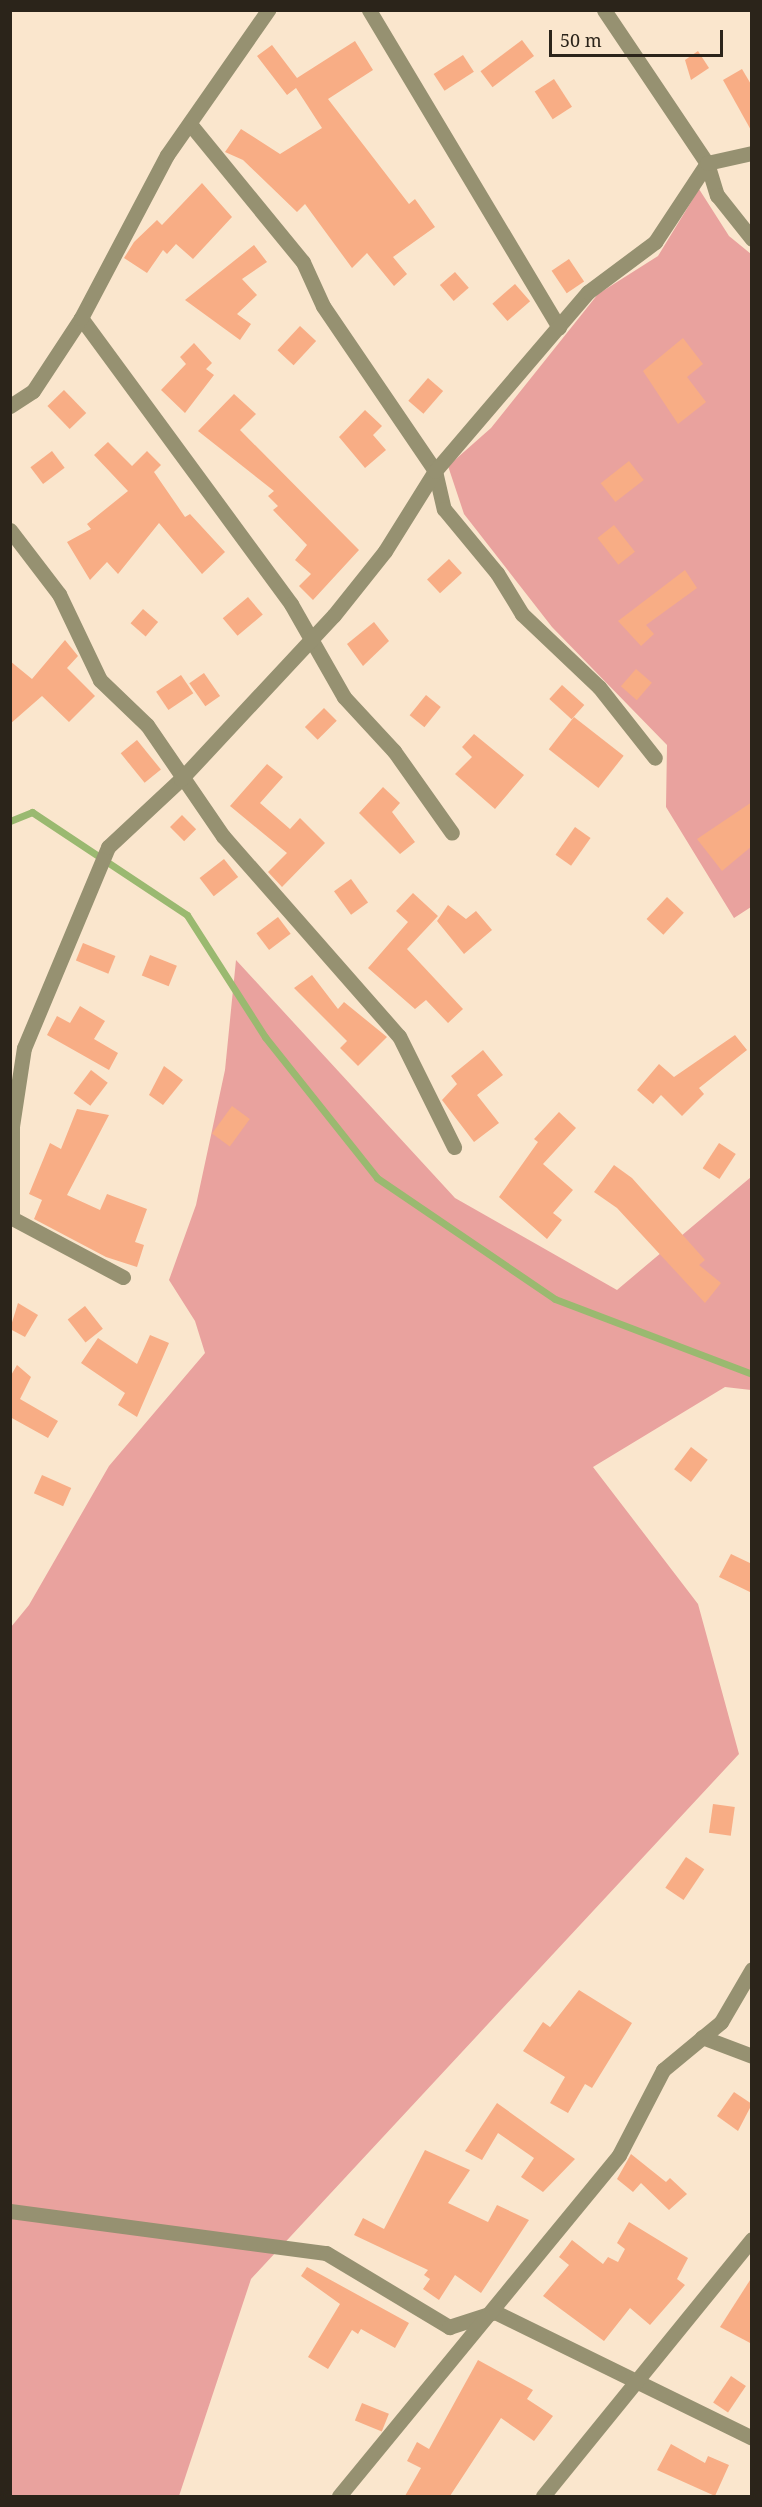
<!DOCTYPE html>
<style>
body{margin:0}
#map{position:relative;width:762px;height:2507px;overflow:hidden;background:#fae6cd;font-family:"Noto Serif",serif}
div>[style]{position:absolute}
[style*='--x']{left:calc(var(--x)*1px);top:calc(var(--y)*1px);width:calc(var(--w)*1px);rotate:calc(var(--a)*1deg)}
.green>*{inset:0;background:#e9a29e}
.stream>*{height:7px;margin:-3.5px;padding:0 3.5px;transform-origin:3.5px;border-radius:3.5px;background:#9ab970}
.building>*{inset:0;background:#f8ad85;transform-origin:0 0}
.minor>*{height:15px;margin:-7.5px;padding:0 7.5px;transform-origin:7.5px;border-radius:7.5px;background:#969171}
span{translate:-50% -50%;white-space:nowrap;text-align:center;line-height:1.15;-webkit-text-stroke:5px #fae6cd;paint-order:stroke}
.frame{position:absolute;inset:0;border:12px solid #2b241a;pointer-events:none}
.scale{position:absolute;left:549px;top:30px;width:174px;height:27px;box-sizing:border-box;border:3px solid #2b241a;border-top:0;padding-left:8px;font-size:18px;line-height:21px;white-space:nowrap;color:#2b241a;-webkit-text-stroke:4px #fae6cd;paint-order:stroke}
</style>
<div id="map">
<div class="green">
<div style="clip-path:polygon(699px 189px,729px 236px,751px 254px,751px 907px,734px 918px,666px 807px,667px 745px,552px 627px,464px 514px,448px 466px,491px 428px,598px 294px,658px 256px)"></div>
<div style="clip-path:polygon(236px 960px,455px 1198px,617px 1290px,751px 1177px,751px 1390px,725px 1387px,593px 1467px,698px 1604px,739px 1754px,251px 2279px,179px 2496px,11px 2496px,11px 1627px,29px 1605px,109px 1466px,205px 1353px,195px 1321px,169px 1280px,196px 1205px,225px 1070px)"></div>
</div>
<div class="stream">
<div style="--x:10;--y:821;--w:24;--a:-22"></div>
<div style="--x:32;--y:812;--w:186;--a:33.6"></div>
<div style="--x:187;--y:915;--w:145;--a:57.4"></div>
<div style="--x:265;--y:1037;--w:180;--a:51.5"></div>
<div style="--x:377;--y:1178;--w:215;--a:34.2"></div>
<div style="--x:555;--y:1299;--w:211;--a:20.8"></div>
</div>
<div class="building">
<div style="left:522px;top:40px;width:20px;height:52px;rotate:53deg"></div>
<div style="clip-path:polygon(355px 41px,373px 70px,328px 99px,409px 204px,415px 199px,435px 227px,393px 257px,407px 274px,394px 286px,367px 253px,352px 268px,305px 204px,297px 212px,243px 160px,225px 152px,241px 129px,280px 154px,322px 128px,296px 88px,287px 95px,257px 56px,272px 45px,297px 78px)"></div>
<div style="clip-path:polygon(698px 51px,709px 68px,691px 80px,685px 60px)"></div>
<div style="left:463px;top:55px;width:20px;height:35px;rotate:57deg"></div>
<div style="clip-path:polygon(742px 69px,752px 86px,752px 132px,723px 80px)"></div>
<div style="left:554px;top:79px;width:33px;height:23px;rotate:57deg"></div>
<div style="clip-path:polygon(202px 183px,232px 217px,193px 259px,176px 244px,167px 254px,163px 250px,147px 273px,124px 258px,134px 242px,157px 220px,162px 225px)"></div>
<div style="clip-path:polygon(254px 245px,267px 262px,242px 279px,257px 295px,237px 314px,251px 324px,240px 340px,185px 300px)"></div>
<div style="left:569px;top:259px;width:27px;height:21px;rotate:56deg"></div>
<div style="left:455px;top:272px;width:21px;height:20px;rotate:49deg"></div>
<div style="left:515px;top:284px;width:23px;height:30px;rotate:49deg"></div>
<div style="left:300px;top:326px;width:22px;height:33px;rotate:43deg"></div>
<div style="clip-path:polygon(683px 338px,703px 364px,687px 377px,706px 402px,678px 424px,643px 371px)"></div>
<div style="clip-path:polygon(194px 343px,212px 363px,206px 369px,214px 375px,185px 413px,161px 390px,186px 364px,180px 357px)"></div>
<div style="left:428px;top:378px;width:20px;height:30px;rotate:41deg"></div>
<div style="left:64px;top:390px;width:32px;height:23px;rotate:46deg"></div>
<div style="clip-path:polygon(234px 394px,256px 414px,240px 430px,359px 550px,313px 600px,299px 586px,311px 574px,295px 560px,307px 545px,273px 510px,278px 506px,268px 496px,274px 491px,198px 431px)"></div>
<div style="clip-path:polygon(365px 410px,382px 426px,373px 435px,386px 450px,365px 468px,339px 437px)"></div>
<div style="clip-path:polygon(108px 442px,132px 466px,147px 451px,161px 465px,154px 472px,185px 517px,190px 514px,225px 552px,202px 574px,159px 523px,118px 574px,107px 562px,90px 580px,67px 542px,91px 529px,87px 524px,128px 491px,94px 455px)"></div>
<div style="left:52px;top:451px;width:21px;height:27px;rotate:53deg"></div>
<div style="left:629px;top:461px;width:24px;height:36px;rotate:52deg"></div>
<div style="left:614px;top:525px;width:34px;height:21px;rotate:52deg"></div>
<div style="left:449px;top:559px;width:19px;height:30px;rotate:47deg"></div>
<div style="clip-path:polygon(685px 570px,697px 588px,646px 625px,654px 634px,641px 646px,618px 621px)"></div>
<div style="left:248px;top:597px;width:23px;height:33px;rotate:50deg"></div>
<div style="left:143px;top:609px;width:20px;height:19px;rotate:41deg"></div>
<div style="clip-path:polygon(374px 622px,389px 641px,363px 666px,347px 644px)"></div>
<div style="clip-path:polygon(65px 640px,78px 656px,67px 668px,95px 696px,69px 722px,42px 696px,10px 724px,10px 661px,32px 679px)"></div>
<div style="left:636px;top:669px;width:21px;height:23px;rotate:41deg"></div>
<div style="left:204px;top:673px;width:28px;height:18px;rotate:55deg"></div>
<div style="left:181px;top:675px;width:22px;height:30px;rotate:56deg"></div>
<div style="left:562px;top:685px;width:30px;height:19px;rotate:42deg"></div>
<div style="left:426px;top:695px;width:19px;height:26px;rotate:39deg"></div>
<div style="left:324px;top:708px;width:18px;height:27px;rotate:45deg"></div>
<div style="left:574px;top:717px;width:63px;height:41px;rotate:38deg"></div>
<div style="clip-path:polygon(474px 734px,524px 775px,495px 809px,455px 774px,472px 757px,462px 747px)"></div>
<div style="left:137px;top:740px;width:38px;height:21px;rotate:51deg"></div>
<div style="clip-path:polygon(267px 764px,283px 777px,260px 803px,290px 829px,300px 818px,325px 843px,282px 887px,268px 872px,287px 853px,230px 806px)"></div>
<div style="clip-path:polygon(383px 787px,400px 803px,392px 812px,415px 842px,400px 854px,359px 813px)"></div>
<div style="clip-path:polygon(752px 802px,752px 846px,722px 871px,697px 839px)"></div>
<div style="left:182px;top:815px;width:20px;height:17px;rotate:45deg"></div>
<div style="left:575px;top:827px;width:19px;height:34px;rotate:35deg"></div>
<div style="left:224px;top:859px;width:23px;height:31px;rotate:52deg"></div>
<div style="left:351px;top:879px;width:29px;height:21px;rotate:54deg"></div>
<div style="clip-path:polygon(413px 893px,438px 916px,407px 949px,463px 1009px,448px 1023px,426px 1000px,415px 1009px,368px 968px,408px 922px,396px 911px)"></div>
<div style="left:667px;top:897px;width:23px;height:30px;rotate:43deg"></div>
<div style="clip-path:polygon(448px 905px,466px 919px,476px 911px,492px 930px,464px 954px,437px 921px)"></div>
<div style="left:278px;top:917px;width:21px;height:27px;rotate:53deg"></div>
<div style="left:83px;top:943px;width:35px;height:19px;rotate:22deg"></div>
<div style="left:150px;top:955px;width:29px;height:22px;rotate:22deg"></div>
<div style="clip-path:polygon(312px 975px,338px 1009px,344px 1002px,387px 1037px,358px 1066px,340px 1048px,347px 1041px,294px 988px)"></div>
<div style="clip-path:polygon(80px 1006px,105px 1021px,94px 1039px,118px 1053px,109px 1070px,47px 1035px,57px 1016px,70px 1023px)"></div>
<div style="clip-path:polygon(735px 1035px,747px 1050px,699px 1088px,704px 1094px,682px 1116px,661px 1095px,653px 1104px,637px 1090px,659px 1064px,674px 1077px)"></div>
<div style="clip-path:polygon(483px 1050px,503px 1075px,477px 1095px,499px 1123px,474px 1142px,442px 1100px,457px 1084px,451px 1076px)"></div>
<div style="clip-path:polygon(164px 1066px,183px 1080px,163px 1105px,149px 1095px)"></div>
<div style="left:91px;top:1070px;width:21px;height:29px;rotate:37deg"></div>
<div style="left:232px;top:1106px;width:22px;height:34px;rotate:36deg"></div>
<div style="clip-path:polygon(77px 1109px,109px 1115px,67px 1195px,100px 1210px,107px 1194px,147px 1209px,135px 1242px,144px 1245px,137px 1267px,106px 1257px,34px 1219px,42px 1200px,29px 1194px,50px 1143px,61px 1149px)"></div>
<div style="clip-path:polygon(559px 1112px,576px 1128px,543px 1164px,573px 1190px,553px 1213px,562px 1220px,547px 1239px,499px 1197px,538px 1142px,534px 1139px)"></div>
<div style="left:719px;top:1143px;width:20px;height:30px;rotate:33deg"></div>
<div style="clip-path:polygon(614px 1165px,632px 1178px,705px 1260px,699px 1265px,721px 1283px,705px 1303px,617px 1208px,594px 1192px)"></div>
<div style="clip-path:polygon(18px 1303px,38px 1315px,25px 1337px,10px 1329px)"></div>
<div style="left:85px;top:1306px;width:29px;height:22px;rotate:52deg"></div>
<div style="clip-path:polygon(150px 1335px,169px 1343px,137px 1417px,118px 1405px,125px 1393px,81px 1363px,98px 1338px,137px 1364px)"></div>
<div style="clip-path:polygon(17px 1365px,31px 1377px,20px 1399px,58px 1421px,48px 1438px,10px 1417px,10px 1377px)"></div>
<div style="left:691px;top:1447px;width:21px;height:28px;rotate:37deg"></div>
<div style="left:42px;top:1475px;width:32px;height:20px;rotate:24deg"></div>
<div style="clip-path:polygon(731px 1554px,752px 1564px,752px 1593px,719px 1577px)"></div>
<div style="left:713px;top:1804px;width:22px;height:29px;rotate:8deg"></div>
<div style="left:686px;top:1857px;width:22px;height:37px;rotate:34deg"></div>
<div style="clip-path:polygon(579px 1990px,632px 2023px,592px 2088px,585px 2084px,568px 2113px,550px 2103px,565px 2077px,523px 2051px,543px 2022px,550px 2027px)"></div>
<div style="clip-path:polygon(734px 2092px,752px 2104px,738px 2131px,717px 2116px)"></div>
<div style="clip-path:polygon(497px 2103px,575px 2159px,543px 2192px,521px 2177px,534px 2158px,498px 2133px,482px 2160px,465px 2151px)"></div>
<div style="clip-path:polygon(425px 2150px,470px 2170px,448px 2203px,488px 2222px,497px 2205px,529px 2220px,481px 2293px,455px 2275px,439px 2300px,423px 2289px,430px 2279px,424px 2275px,428px 2270px,354px 2235px,363px 2218px,384px 2229px)"></div>
<div style="clip-path:polygon(631px 2154px,666px 2182px,670px 2178px,687px 2194px,669px 2210px,641px 2183px,633px 2192px,617px 2179px)"></div>
<div style="clip-path:polygon(629px 2222px,688px 2258px,677px 2279px,685px 2285px,650px 2325px,630px 2308px,604px 2341px,543px 2296px,569px 2265px,559px 2257px,572px 2240px,603px 2264px,608px 2257px,618px 2262px,625px 2249px,617px 2243px)"></div>
<div style="clip-path:polygon(307px 2267px,409px 2323px,395px 2348px,361px 2329px,358px 2334px,352px 2330px,328px 2369px,308px 2357px,340px 2304px,301px 2276px)"></div>
<div style="clip-path:polygon(752px 2277px,752px 2344px,720px 2327px)"></div>
<div style="clip-path:polygon(478px 2360px,533px 2390px,527px 2399px,553px 2416px,534px 2441px,501px 2418px,450px 2496px,405px 2496px,421px 2468px,407px 2461px,417px 2442px,429px 2449px)"></div>
<div style="left:731px;top:2376px;width:18px;height:32px;rotate:34deg"></div>
<div style="left:362px;top:2403px;width:29px;height:19px;rotate:22deg"></div>
<div style="clip-path:polygon(671px 2444px,705px 2463px,708px 2456px,729px 2465px,715px 2496px,657px 2470px)"></div>
</div>
<div class="minor">
<div style="--x:369;--y:10;--w:370;--a:59.1"></div>
<div style="--x:604;--y:10;--w:184;--a:56.1"></div>
<div style="--x:707;--y:163;--w:34;--a:73"></div>
<div style="--x:717;--y:195;--w:56;--a:51.5"></div>
<div style="--x:190;--y:124;--w:178;--a:50.7"></div>
<div style="--x:303;--y:262;--w:48;--a:65.6"></div>
<div style="--x:323;--y:306;--w:199;--a:55.8"></div>
<div style="--x:435;--y:471;--w:39;--a:77"></div>
<div style="--x:444;--y:509;--w:83;--a:50.4"></div>
<div style="--x:497;--y:573;--w:48;--a:58.6"></div>
<div style="--x:522;--y:614;--w:106;--a:43.5"></div>
<div style="--x:599;--y:687;--w:90;--a:51.7"></div>
<div style="--x:81;--y:318;--w:355;--a:53.7"></div>
<div style="--x:291;--y:604;--w:107;--a:60.3"></div>
<div style="--x:344;--y:697;--w:74;--a:47.2"></div>
<div style="--x:394;--y:751;--w:100;--a:54.7"></div>
<div style="--x:10;--y:406;--w:27;--a:-33"></div>
<div style="--x:33;--y:391;--w:87;--a:-56.7"></div>
<div style="--x:81;--y:318;--w:184;--a:-62.2"></div>
<div style="--x:167;--y:155;--w:177;--a:-55.1"></div>
<div style="--x:10;--y:530;--w:81;--a:52.6"></div>
<div style="--x:59;--y:594;--w:95;--a:64.5"></div>
<div style="--x:100;--y:680;--w:65;--a:43.8"></div>
<div style="--x:147;--y:725;--w:135;--a:55.6"></div>
<div style="--x:223;--y:836;--w:266;--a:48.7"></div>
<div style="--x:399;--y:1036;--w:124;--a:63.6"></div>
<div style="--x:10;--y:1217;--w:128;--a:28"></div>
<div style="--x:12;--y:1218;--w:92;--a:-90"></div>
<div style="--x:12;--y:1126;--w:79;--a:-81.3"></div>
<div style="--x:24;--y:1048;--w:218;--a:-67.3"></div>
<div style="--x:108;--y:847;--w:100;--a:-43"></div>
<div style="--x:181;--y:779;--w:224;--a:-47"></div>
<div style="--x:334;--y:615;--w:82;--a:-51.4"></div>
<div style="--x:385;--y:551;--w:94;--a:-58"></div>
<div style="--x:435;--y:471;--w:235;--a:-49.5"></div>
<div style="--x:588;--y:292;--w:84;--a:-36.7"></div>
<div style="--x:655;--y:242;--w:95;--a:-56.6"></div>
<div style="--x:707;--y:163;--w:46;--a:-12.5"></div>
<div style="--x:702;--y:2037;--w:53;--a:20.8"></div>
<div style="--x:10;--y:2211;--w:319;--a:7.6"></div>
<div style="--x:326;--y:2253;--w:144;--a:31"></div>
<div style="--x:449;--y:2327;--w:48;--a:-18.1"></div>
<div style="--x:495;--y:2312;--w:286;--a:26.1"></div>
<div style="--x:339;--y:2496;--w:441;--a:-50.6"></div>
<div style="--x:619;--y:2155;--w:96;--a:-62.6"></div>
<div style="--x:663;--y:2070;--w:75;--a:-39.6"></div>
<div style="--x:721;--y:2022;--w:61;--a:-59.7"></div>
<div style="--x:543;--y:2496;--w:331;--a:-50.9"></div>
</div>
<div class="frame"></div>
<div class="scale">50 m</div>
</div>
